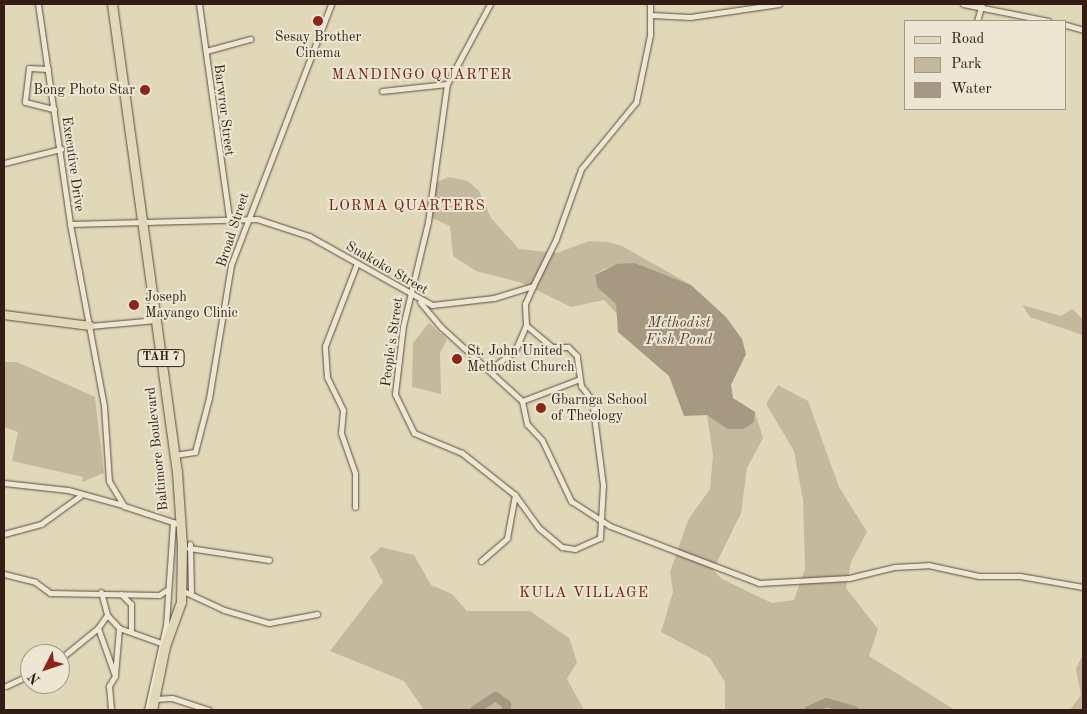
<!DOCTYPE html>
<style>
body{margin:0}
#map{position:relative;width:1087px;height:714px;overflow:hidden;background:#e1d8b9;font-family:"Old Standard TT",serif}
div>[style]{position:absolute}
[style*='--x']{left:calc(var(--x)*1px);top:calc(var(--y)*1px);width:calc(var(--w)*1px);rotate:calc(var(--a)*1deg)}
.green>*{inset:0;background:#c4b89d}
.water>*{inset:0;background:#a69881}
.stream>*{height:1px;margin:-0.5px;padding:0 0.5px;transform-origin:0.5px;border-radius:0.5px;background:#a69881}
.river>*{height:9px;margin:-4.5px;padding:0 4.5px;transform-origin:4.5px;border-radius:4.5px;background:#a69881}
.roads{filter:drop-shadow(0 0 1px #5f4c3d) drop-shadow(0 0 1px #5f4c3d)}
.street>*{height:5px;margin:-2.5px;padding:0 2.5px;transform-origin:2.5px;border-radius:2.5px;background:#ece6d2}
.primary>*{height:8px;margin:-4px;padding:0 4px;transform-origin:4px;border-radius:4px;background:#e1d8b9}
.highway>*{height:9px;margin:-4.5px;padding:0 4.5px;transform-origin:4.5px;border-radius:4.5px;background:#e1d8b9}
.dots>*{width:14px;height:14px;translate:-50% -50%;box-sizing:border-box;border:2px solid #ece6d2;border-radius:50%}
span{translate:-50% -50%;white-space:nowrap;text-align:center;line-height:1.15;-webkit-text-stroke:4px #ece6d2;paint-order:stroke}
.shield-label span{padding:1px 4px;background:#ece6d2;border:1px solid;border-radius:4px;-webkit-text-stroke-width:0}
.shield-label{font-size:12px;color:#341d14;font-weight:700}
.poi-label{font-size:14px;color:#341d14}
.right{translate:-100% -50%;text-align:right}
.left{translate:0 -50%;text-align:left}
.street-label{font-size:14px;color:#341d14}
.neighbourhood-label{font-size:15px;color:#7a1f14;letter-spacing:1px}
.water-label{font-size:15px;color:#5c483a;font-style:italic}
.frame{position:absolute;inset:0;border:5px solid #341d14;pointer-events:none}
.legend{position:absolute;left:904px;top:20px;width:162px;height:90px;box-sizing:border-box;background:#ece6d2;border:1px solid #a29686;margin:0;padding:6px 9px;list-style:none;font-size:15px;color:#341d14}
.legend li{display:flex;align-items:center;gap:10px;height:25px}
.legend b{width:25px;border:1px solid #a29686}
.north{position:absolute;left:20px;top:644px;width:50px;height:50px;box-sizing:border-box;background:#ece6d2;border:1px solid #a29686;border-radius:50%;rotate:229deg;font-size:14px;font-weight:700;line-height:20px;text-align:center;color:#341d14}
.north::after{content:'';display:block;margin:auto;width:18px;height:22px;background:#8f2418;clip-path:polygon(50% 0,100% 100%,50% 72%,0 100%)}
</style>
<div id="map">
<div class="green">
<div style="clip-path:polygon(449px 177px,468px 181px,479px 191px,491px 218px,519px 249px,557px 253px,589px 241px,607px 242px,622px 246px,691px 285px,635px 263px,604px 269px,595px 275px,597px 287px,616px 304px,618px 315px,604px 300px,571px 307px,522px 283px,476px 271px,453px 256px,450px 226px,430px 217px,435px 183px)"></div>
<div style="clip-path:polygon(1022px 305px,1061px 316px,1072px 309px,1083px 319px,1083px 335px,1030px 317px)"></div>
<div style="clip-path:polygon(429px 323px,447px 339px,440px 353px,441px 394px,412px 387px,413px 343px)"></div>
<div style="clip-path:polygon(4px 362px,17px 362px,95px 397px,104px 473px,82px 482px,83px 477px,12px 461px,18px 432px,4px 427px)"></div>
<div style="clip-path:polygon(778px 385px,808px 401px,839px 487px,867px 532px,851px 562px,846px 588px,878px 629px,869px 656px,955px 710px,725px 710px,725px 682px,710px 658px,661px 632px,673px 592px,670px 572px,675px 558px,688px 520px,710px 489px,713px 455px,707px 415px,754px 422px,755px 412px,763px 438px,747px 468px,741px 513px,713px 570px,722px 579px,772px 603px,794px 600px,805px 569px,803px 500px,794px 451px,766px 404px)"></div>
<div style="clip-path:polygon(381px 547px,414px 555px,431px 585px,452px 594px,467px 611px,530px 611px,569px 638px,577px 662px,567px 679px,584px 710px,424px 710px,404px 681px,330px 651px,383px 582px,370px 557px)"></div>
<div style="clip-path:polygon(1083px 654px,1083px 710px,1070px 710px,1081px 695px,1076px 669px)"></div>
</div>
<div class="water">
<div style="clip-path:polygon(635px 263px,691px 285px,726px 317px,742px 339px,746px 354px,731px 385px,733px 398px,755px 412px,754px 422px,743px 429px,728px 429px,707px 415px,684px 416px,669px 376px,618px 332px,616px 304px,597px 287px,595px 275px,617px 264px)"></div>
</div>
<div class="stream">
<div style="--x:1081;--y:710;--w:3;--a:-45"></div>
</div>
<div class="river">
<div style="--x:474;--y:710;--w:25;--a:-34"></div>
<div style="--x:495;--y:696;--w:14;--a:36"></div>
<div style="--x:506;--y:704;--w:6;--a:90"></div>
<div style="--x:808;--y:710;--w:20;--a:-24"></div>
<div style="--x:826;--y:702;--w:29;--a:16"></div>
</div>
<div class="roads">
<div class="street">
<div style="--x:38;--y:4;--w:222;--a:81.7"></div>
<div style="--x:70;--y:224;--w:185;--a:79.4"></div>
<div style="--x:104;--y:406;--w:75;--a:86.2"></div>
<div style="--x:109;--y:481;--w:29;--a:59"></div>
<div style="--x:124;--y:506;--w:58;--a:18.1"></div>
<div style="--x:199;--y:4;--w:216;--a:82"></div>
<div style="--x:963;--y:4;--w:87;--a:11.3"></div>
<div style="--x:651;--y:15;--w:39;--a:3"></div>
<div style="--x:690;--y:17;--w:90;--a:-8.3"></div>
<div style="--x:977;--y:21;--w:18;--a:-74"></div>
<div style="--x:1066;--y:25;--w:18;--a:16"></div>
<div style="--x:206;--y:51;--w:46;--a:-15.3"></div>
<div style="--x:48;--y:69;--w:19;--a:-177"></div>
<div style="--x:29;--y:68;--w:34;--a:97"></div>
<div style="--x:25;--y:102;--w:30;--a:14"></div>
<div style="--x:382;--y:91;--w:65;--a:-6.1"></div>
<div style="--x:4;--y:163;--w:59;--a:-13.8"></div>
<div style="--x:70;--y:224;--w:187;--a:-1.5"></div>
<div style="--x:257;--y:219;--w:55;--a:18.1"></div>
<div style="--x:309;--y:236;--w:141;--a:29.3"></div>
<div style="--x:432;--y:305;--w:62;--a:-6.4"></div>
<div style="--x:494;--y:298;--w:41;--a:-17.1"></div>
<div style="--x:533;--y:286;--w:52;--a:-63.9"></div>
<div style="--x:556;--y:239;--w:74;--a:-70.3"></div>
<div style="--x:581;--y:169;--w:87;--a:-50.6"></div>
<div style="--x:636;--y:102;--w:68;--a:-78.2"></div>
<div style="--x:650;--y:35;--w:31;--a:-90"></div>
<div style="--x:420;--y:302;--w:33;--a:50"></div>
<div style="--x:441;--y:327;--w:110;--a:42.4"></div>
<div style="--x:522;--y:401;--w:24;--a:78"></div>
<div style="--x:527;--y:424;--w:22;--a:47"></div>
<div style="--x:542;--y:440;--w:68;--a:64.6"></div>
<div style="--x:571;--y:501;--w:46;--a:32.7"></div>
<div style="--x:610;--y:526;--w:160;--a:20.9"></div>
<div style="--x:759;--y:583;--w:90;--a:-3.2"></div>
<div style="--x:849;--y:578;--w:46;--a:-13.7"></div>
<div style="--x:894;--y:567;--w:34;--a:-3"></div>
<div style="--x:928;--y:565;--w:52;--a:12.2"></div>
<div style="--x:979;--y:576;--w:41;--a:0"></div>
<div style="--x:1020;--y:576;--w:64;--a:9.9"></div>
<div style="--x:90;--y:326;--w:66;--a:-5.2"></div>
<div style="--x:490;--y:369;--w:31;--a:-36"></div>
<div style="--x:515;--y:351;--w:28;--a:-67"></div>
<div style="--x:522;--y:401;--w:62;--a:-20.8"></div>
<div style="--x:174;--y:455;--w:21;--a:-8"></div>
<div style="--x:195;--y:452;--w:56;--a:-75.5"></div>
<div style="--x:209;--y:398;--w:135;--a:-80.6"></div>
<div style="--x:231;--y:265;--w:280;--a:-69"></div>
<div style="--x:4;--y:483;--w:64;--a:6.2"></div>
<div style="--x:68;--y:490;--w:57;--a:15.3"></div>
<div style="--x:515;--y:495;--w:41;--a:54"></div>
<div style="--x:539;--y:528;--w:30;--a:40"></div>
<div style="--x:562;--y:547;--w:13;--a:9"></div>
<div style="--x:575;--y:549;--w:27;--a:-24"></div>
<div style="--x:600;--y:538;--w:53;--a:-86.8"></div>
<div style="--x:603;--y:485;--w:86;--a:-97.4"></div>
<div style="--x:592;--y:400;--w:18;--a:-128"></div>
<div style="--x:581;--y:386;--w:30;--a:-98"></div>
<div style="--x:577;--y:356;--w:13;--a:-135"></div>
<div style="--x:568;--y:347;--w:16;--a:180"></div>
<div style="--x:552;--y:347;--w:34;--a:-140"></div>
<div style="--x:526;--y:325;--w:21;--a:-93"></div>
<div style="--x:525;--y:304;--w:20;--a:-66"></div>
<div style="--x:355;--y:507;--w:34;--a:-90"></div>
<div style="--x:355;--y:473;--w:42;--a:-109.3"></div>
<div style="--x:341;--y:433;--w:23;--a:-85"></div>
<div style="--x:343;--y:410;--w:37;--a:-116"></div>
<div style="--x:327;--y:377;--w:31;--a:-94"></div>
<div style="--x:325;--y:346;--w:89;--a:-68.9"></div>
<div style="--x:4;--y:534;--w:38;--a:-15"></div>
<div style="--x:41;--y:524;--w:48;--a:-35.7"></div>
<div style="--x:190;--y:544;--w:48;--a:88.8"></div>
<div style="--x:189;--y:548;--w:81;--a:8.5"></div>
<div style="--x:481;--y:561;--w:35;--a:-41"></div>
<div style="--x:507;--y:538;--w:44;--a:-79.5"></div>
<div style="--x:515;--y:495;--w:68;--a:-141.6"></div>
<div style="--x:462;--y:453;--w:52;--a:-157.4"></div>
<div style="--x:414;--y:433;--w:43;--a:-116"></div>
<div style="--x:395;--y:394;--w:68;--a:-83.3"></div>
<div style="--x:403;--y:326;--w:107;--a:-76.5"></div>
<div style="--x:428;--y:222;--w:139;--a:-82.2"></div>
<div style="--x:447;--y:84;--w:91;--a:-61.7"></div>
<div style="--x:4;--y:574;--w:32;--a:14"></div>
<div style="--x:35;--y:582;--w:19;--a:36"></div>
<div style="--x:50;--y:593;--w:109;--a:1.1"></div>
<div style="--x:159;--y:595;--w:9;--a:-32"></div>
<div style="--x:181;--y:590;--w:47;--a:24.9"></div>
<div style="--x:224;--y:610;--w:47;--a:16.1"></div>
<div style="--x:269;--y:623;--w:49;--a:-10.6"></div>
<div style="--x:101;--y:592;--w:24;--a:75"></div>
<div style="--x:107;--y:615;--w:18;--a:47"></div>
<div style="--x:121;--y:594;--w:14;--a:45"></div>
<div style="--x:131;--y:604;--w:28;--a:90"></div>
<div style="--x:107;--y:615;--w:16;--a:125"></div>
<div style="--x:98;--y:628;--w:51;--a:70.5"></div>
<div style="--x:115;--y:676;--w:12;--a:121"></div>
<div style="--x:109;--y:686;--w:24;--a:85"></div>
<div style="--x:60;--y:659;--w:49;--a:-39.2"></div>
<div style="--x:115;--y:675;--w:47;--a:-85.1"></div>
<div style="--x:119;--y:628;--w:45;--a:19.7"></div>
<div style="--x:6;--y:686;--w:26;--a:-25"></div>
<div style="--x:154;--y:699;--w:18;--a:-3"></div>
<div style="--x:172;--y:698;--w:39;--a:18"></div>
<div style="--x:147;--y:710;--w:87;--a:-77.4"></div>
<div style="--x:166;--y:625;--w:103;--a:-86.1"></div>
</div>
<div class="primary">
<div style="--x:4;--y:315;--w:87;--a:7.3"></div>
</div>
<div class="highway">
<div style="--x:112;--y:4;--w:472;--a:82.1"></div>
<div style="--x:177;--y:472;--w:73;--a:86.1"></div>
<div style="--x:182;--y:545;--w:57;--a:91"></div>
<div style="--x:181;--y:602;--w:47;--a:110"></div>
<div style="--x:165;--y:646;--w:65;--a:101.5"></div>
</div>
</div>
<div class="dots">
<div style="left:318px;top:21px;background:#8f2418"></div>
<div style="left:145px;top:90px;background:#8f2418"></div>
<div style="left:134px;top:305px;background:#8f2418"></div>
<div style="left:457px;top:359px;background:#8f2418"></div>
<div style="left:541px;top:408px;background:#8f2418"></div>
</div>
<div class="shield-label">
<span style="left:161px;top:358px">TAH 7</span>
</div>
<div class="poi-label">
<span style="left:318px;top:45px">Sesay Brother<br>Cinema</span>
<span class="right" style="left:135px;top:90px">Bong Photo Star</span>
<span class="left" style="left:145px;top:305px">Joseph<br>Mayango Clinic</span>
<span class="left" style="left:467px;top:359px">St. John United<br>Methodist Church</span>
<span class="left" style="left:551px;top:408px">Gbarnga School<br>of Theology</span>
</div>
<div class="street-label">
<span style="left:224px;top:110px;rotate:83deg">Barwror Street</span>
<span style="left:73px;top:164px;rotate:82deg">Executive Drive</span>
<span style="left:233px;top:230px;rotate:-72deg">Broad Street</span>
<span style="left:387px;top:268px;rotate:30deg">Suakoko Street</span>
<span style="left:392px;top:342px;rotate:-82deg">People's Street</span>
<span style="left:157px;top:449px;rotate:-96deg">Baltimore Boulevard</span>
</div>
<div class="neighbourhood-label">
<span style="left:422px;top:76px">MANDINGO QUARTER</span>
<span style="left:407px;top:207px">LORMA QUARTERS</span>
<span style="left:584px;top:594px">KULA VILLAGE</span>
</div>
<div class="water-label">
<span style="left:679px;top:332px">Methodist<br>Fish Pond</span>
</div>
<div class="frame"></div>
<ul class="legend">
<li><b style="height:6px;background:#e1d8b9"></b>Road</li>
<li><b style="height:14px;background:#c4b89d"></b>Park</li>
<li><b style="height:14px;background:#a69881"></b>Water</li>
</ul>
<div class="north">N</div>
</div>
